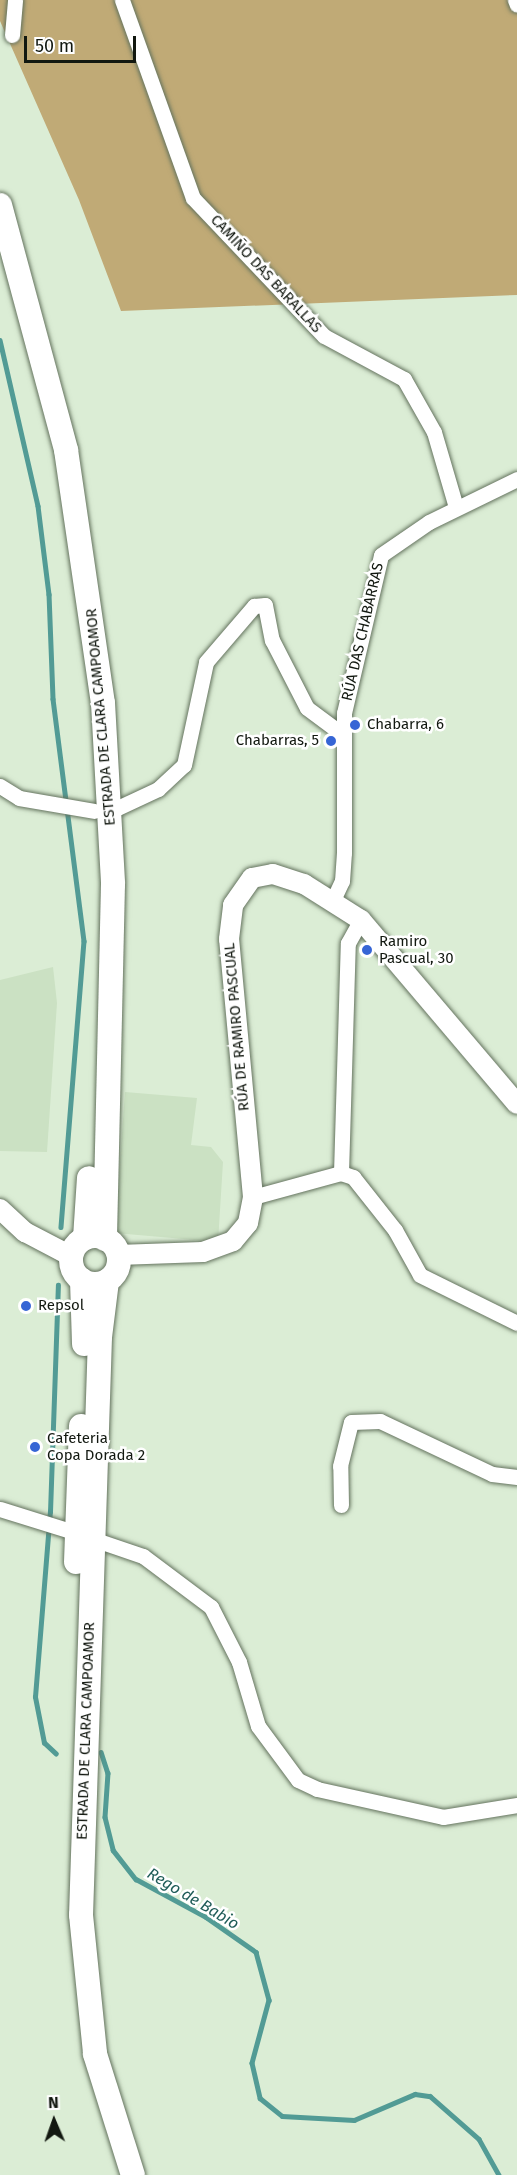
<!DOCTYPE html>
<meta charset="utf-8">
<style>
body{margin:0}
#map{position:relative;width:517px;height:2175px;overflow:hidden;background:#dbedd5;font-family:"Fira Sans",sans-serif}
div>[style]{position:absolute}
[style*='--x']{left:calc(var(--x)*1px);top:calc(var(--y)*1px);width:calc(var(--w)*1px);rotate:calc(var(--a)*1deg)}
.built>*{inset:0;background:#cbe1c3}
.forest>*{inset:0;background:#c0aa76}
.stream>*{height:4.5px;margin:-2.25px;padding:0 2.25px;transform-origin:2.25px;border-radius:2.25px;background:#529b95}
.roads{filter:drop-shadow(0 0 2px #64735e) drop-shadow(0 0 2px #64735e)}
.minor>*{height:15px;margin:-7.5px;padding:0 7.5px;transform-origin:7.5px;border-radius:7.5px;background:#fff}
.tertiary>*{height:20px;margin:-10px;padding:0 10px;transform-origin:10px;border-radius:10px;background:#fff}
.primary>*{height:24px;margin:-12px;padding:0 12px;transform-origin:12px;border-radius:12px;background:#fff}
.primary>.ring{margin:-12px;padding:0;box-sizing:content-box;background:none;border:24px solid #fff;border-radius:50%}
.dots>*{width:16px;height:16px;translate:-50% -50%;box-sizing:border-box;border:3px solid #fff;border-radius:50%}
span{translate:-50% -50%;white-space:nowrap;text-align:center;line-height:1.15;-webkit-text-stroke:5px #fff;paint-order:stroke}
.street-label{font-size:15px;color:#121810}
.poi-label{font-size:15px;color:#121810}
.left{translate:0 -50%;text-align:left}
.right{translate:-100% -50%;text-align:right}
.water-label{font-size:16px;color:#1f5c58;font-style:italic}
.north{position:absolute;left:24px;top:2091px;width:60px;height:60px;-webkit-text-stroke:4px #fff;paint-order:stroke;rotate:358deg;font-size:16px;font-weight:700;line-height:24px;text-align:center;color:#121810}
.north::after{content:'';display:block;margin:auto;width:21px;height:27px;background:#121810;clip-path:polygon(50% 0,100% 100%,50% 72%,0 100%)}
.scale{position:absolute;left:24px;top:36px;width:112px;height:27px;box-sizing:border-box;border:3px solid #121810;border-top:0;padding-left:8px;font-size:18px;line-height:21px;white-space:nowrap;color:#121810;-webkit-text-stroke:4px #fff;paint-order:stroke}
</style>
<div id="map">
<div class="built">
<div style="clip-path:polygon(53px 967px,57px 1003px,47px 1152px,0 1151px,0 980px)"></div>
<div style="clip-path:polygon(125px 1092px,197px 1098px,191px 1145px,211px 1147px,223px 1162px,218px 1242px,115px 1233px)"></div>
</div>
<div class="forest">
<div style="clip-path:polygon(0 0,517px 0,517px 295px,121px 311px,79px 200px,0 21px)"></div>
</div>
<div class="stream">
<div style="--x:0;--y:340;--w:170;--a:77.1"></div>
<div style="--x:38;--y:506;--w:89;--a:82.9"></div>
<div style="--x:49;--y:594;--w:105;--a:87.8"></div>
<div style="--x:53;--y:699;--w:244;--a:82.7"></div>
<div style="--x:84;--y:941;--w:287;--a:94.6"></div>
<div style="--x:101;--y:1752;--w:22;--a:72"></div>
<div style="--x:108;--y:1773;--w:44;--a:93.9"></div>
<div style="--x:105;--y:1817;--w:34;--a:76"></div>
<div style="--x:113;--y:1850;--w:37;--a:52"></div>
<div style="--x:136;--y:1879;--w:80;--a:28.5"></div>
<div style="--x:206;--y:1917;--w:61;--a:35"></div>
<div style="--x:256;--y:1952;--w:50;--a:74.8"></div>
<div style="--x:269;--y:2000;--w:65;--a:105.1"></div>
<div style="--x:252;--y:2063;--w:36;--a:77"></div>
<div style="--x:260;--y:2098;--w:28;--a:39"></div>
<div style="--x:282;--y:2116;--w:72;--a:3.2"></div>
<div style="--x:354;--y:2120;--w:66;--a:-23.1"></div>
<div style="--x:415;--y:2094;--w:15;--a:8"></div>
<div style="--x:430;--y:2096;--w:65;--a:41.3"></div>
<div style="--x:479;--y:2139;--w:41;--a:60.9"></div>
<div style="--x:56;--y:1754;--w:16;--a:-137"></div>
<div style="--x:44;--y:1743;--w:47;--a:-101.1"></div>
<div style="--x:35;--y:1697;--w:186;--a:-85.4"></div>
<div style="--x:50;--y:1512;--w:227;--a:-88"></div>
</div>
<div class="roads">
<div class="minor">
<div style="--x:122;--y:0;--w:210;--a:70.3"></div>
<div style="--x:193;--y:198;--w:190;--a:46.5"></div>
<div style="--x:324;--y:336;--w:91;--a:28.3"></div>
<div style="--x:404;--y:379;--w:61;--a:60.5"></div>
<div style="--x:434;--y:432;--w:78;--a:73.7"></div>
<div style="--x:515;--y:0;--w:5;--a:68"></div>
<div style="--x:12;--y:35;--w:35;--a:-85"></div>
<div style="--x:0;--y:786;--w:22;--a:32"></div>
<div style="--x:19;--y:798;--w:76;--a:9.8"></div>
<div style="--x:111;--y:811;--w:52;--a:-25.1"></div>
<div style="--x:158;--y:789;--w:35;--a:-43"></div>
<div style="--x:184;--y:765;--w:105;--a:-77.9"></div>
<div style="--x:206;--y:662;--w:74;--a:-49.4"></div>
<div style="--x:254;--y:606;--w:11;--a:-5"></div>
<div style="--x:265;--y:605;--w:36;--a:79"></div>
<div style="--x:272;--y:640;--w:76;--a:62.8"></div>
<div style="--x:307;--y:708;--w:44;--a:36.6"></div>
<div style="--x:333;--y:900;--w:21;--a:-65"></div>
<div style="--x:342;--y:881;--w:28;--a:-86"></div>
<div style="--x:344;--y:853;--w:140;--a:-90"></div>
<div style="--x:344;--y:713;--w:162;--a:-76.8"></div>
<div style="--x:381;--y:555;--w:58;--a:-34.5"></div>
<div style="--x:429;--y:522;--w:98;--a:-26"></div>
<div style="--x:341;--y:1173;--w:13;--a:18"></div>
<div style="--x:353;--y:1177;--w:68;--a:51.6"></div>
<div style="--x:395;--y:1230;--w:51;--a:60.9"></div>
<div style="--x:420;--y:1275;--w:108;--a:26.3"></div>
<div style="--x:253;--y:1197;--w:91;--a:-15.3"></div>
<div style="--x:341;--y:1173;--w:230;--a:-88.3"></div>
<div style="--x:348;--y:943;--w:26;--a:-61"></div>
<div style="--x:341;--y:1505;--w:39;--a:-91"></div>
<div style="--x:340;--y:1466;--w:45;--a:-76"></div>
<div style="--x:351;--y:1422;--w:29;--a:-2"></div>
<div style="--x:380;--y:1421;--w:124;--a:25.3"></div>
<div style="--x:492;--y:1474;--w:25;--a:7"></div>
<div style="--x:0;--y:1509;--w:81;--a:17.3"></div>
<div style="--x:93;--y:1539;--w:53;--a:18.8"></div>
<div style="--x:143;--y:1556;--w:85;--a:36.9"></div>
<div style="--x:211;--y:1607;--w:62;--a:63"></div>
<div style="--x:239;--y:1662;--w:67;--a:73.5"></div>
<div style="--x:258;--y:1726;--w:67;--a:53.5"></div>
<div style="--x:298;--y:1780;--w:21;--a:25"></div>
<div style="--x:317;--y:1789;--w:129;--a:12.5"></div>
<div style="--x:443;--y:1817;--w:75;--a:-9.2"></div>
</div>
<div class="tertiary">
<div style="--x:0;--y:1209;--w:34;--a:43"></div>
<div style="--x:25;--y:1232;--w:52;--a:27.6"></div>
<div style="--x:118;--y:1255;--w:85;--a:-2"></div>
<div style="--x:203;--y:1252;--w:32;--a:-20"></div>
<div style="--x:233;--y:1241;--w:23;--a:-50"></div>
<div style="--x:248;--y:1223;--w:26;--a:-79"></div>
<div style="--x:253;--y:1197;--w:259;--a:-95.3"></div>
<div style="--x:229;--y:939;--w:34;--a:-83"></div>
<div style="--x:233;--y:905;--w:33;--a:-55"></div>
<div style="--x:252;--y:878;--w:21;--a:-11"></div>
<div style="--x:273;--y:874;--w:33;--a:18"></div>
<div style="--x:304;--y:884;--w:67;--a:32.3"></div>
<div style="--x:361;--y:920;--w:241;--a:49.7"></div>
</div>
<div class="primary">
<div style="--x:0;--y:205;--w:254;--a:74.9"></div>
<div style="--x:66;--y:450;--w:256;--a:81.7"></div>
<div style="--x:103;--y:703;--w:181;--a:86.8"></div>
<div style="--x:113;--y:884;--w:355;--a:91.3"></div>
<div class="ring" style="left:71px;top:1236px;width:24px;height:24px"></div>
<div style="--x:85;--y:1238;--w:60;--a:-86.2"></div>
<div style="--x:82;--y:1280;--w:64;--a:88.2"></div>
<div style="--x:107;--y:1281;--w:56;--a:97.1"></div>
<div style="--x:100;--y:1337;--w:578;--a:91.88"></div>
<div style="--x:81;--y:1915;--w:140;--a:84.2"></div>
<div style="--x:95;--y:2054;--w:127;--a:72.6"></div>
<div style="--x:76;--y:1562;--w:136;--a:-87.9"></div>
</div>
</div>
<div class="dots">
<div style="left:355px;top:725px;background:#3665d5"></div>
<div style="left:331px;top:741px;background:#3665d5"></div>
<div style="left:367px;top:950px;background:#3665d5"></div>
<div style="left:26px;top:1306px;background:#3665d5"></div>
<div style="left:35px;top:1447px;background:#3665d5"></div>
</div>
<div class="street-label">
<span style="left:266px;top:274px;rotate:47deg">CAMIÑO DAS BARALLAS</span>
<span style="left:363px;top:632px;rotate:-77deg">RÚA DAS CHABARRAS</span>
<span style="left:101px;top:717px;rotate:-95deg">ESTRADA DE CLARA CAMPOAMOR</span>
<span style="left:237px;top:1027px;rotate:-95deg">RÚA DE RAMIRO PASCUAL</span>
<span style="left:86px;top:1731px;rotate:-88deg">ESTRADA DE CLARA CAMPOAMOR</span>
</div>
<div class="poi-label">
<span class="left" style="left:367px;top:725px">Chabarra, 6</span>
<span class="right" style="left:319px;top:741px">Chabarras, 5</span>
<span class="left" style="left:379px;top:950px">Ramiro<br>Pascual, 30</span>
<span class="left" style="left:38px;top:1306px">Repsol</span>
<span class="left" style="left:47px;top:1447px">Cafeteria<br>Copa Dorada 2</span>
</div>
<div class="water-label">
<span style="left:193px;top:1899px;rotate:31deg">Rego de Babio</span>
</div>
<div class="north">N</div>
<div class="scale">50 m</div>
</div>
